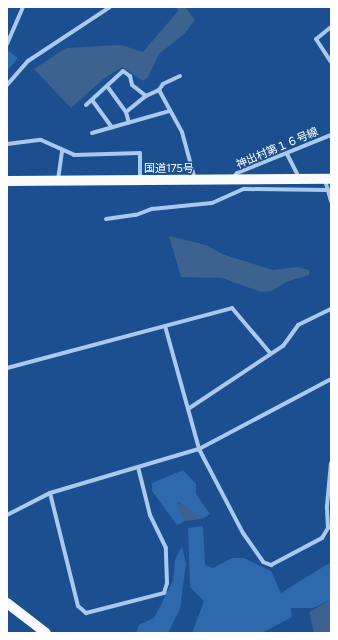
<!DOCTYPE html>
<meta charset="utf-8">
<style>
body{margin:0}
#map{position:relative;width:338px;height:640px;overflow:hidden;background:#1b4f8f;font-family:Commissioner,"Noto Sans JP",sans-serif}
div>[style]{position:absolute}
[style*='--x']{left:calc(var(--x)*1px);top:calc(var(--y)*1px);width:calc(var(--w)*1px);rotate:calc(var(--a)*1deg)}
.green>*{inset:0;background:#2e69ad}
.water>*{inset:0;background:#3c6290}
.minor>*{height:4px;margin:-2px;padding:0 2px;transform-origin:2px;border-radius:2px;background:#a9c9ee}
.trunk>*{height:10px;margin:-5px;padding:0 5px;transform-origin:5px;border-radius:5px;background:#f8faff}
span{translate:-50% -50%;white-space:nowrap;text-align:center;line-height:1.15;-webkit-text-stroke:3px #1b4f8f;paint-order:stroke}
.street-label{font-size:11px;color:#fff}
.frame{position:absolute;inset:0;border:8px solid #fff;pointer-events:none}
</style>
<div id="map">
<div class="green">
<div style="clip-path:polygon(7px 50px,18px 58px,7px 71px)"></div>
<div style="clip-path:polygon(183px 470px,196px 484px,196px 494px,210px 514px,202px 519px,178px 502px,185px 521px,177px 525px,152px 491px,152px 483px)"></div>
<div style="clip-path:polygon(203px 526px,205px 565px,213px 568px,232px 558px,244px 558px,271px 571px,281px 593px,331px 562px,331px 600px,313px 608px,291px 608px,292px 617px,262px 633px,192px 633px,204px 601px,190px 587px,188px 528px)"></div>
<div style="clip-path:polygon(182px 546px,186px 564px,180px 609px,168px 633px,136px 633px,139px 625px,154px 618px,173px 581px,175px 560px)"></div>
</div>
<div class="water">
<div style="clip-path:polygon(177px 7px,185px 7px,195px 20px,184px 34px,159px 54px,148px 77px,143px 81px,122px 67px,102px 80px,71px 108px,34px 69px,66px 48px,121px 45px,143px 52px,178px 11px)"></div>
<div style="clip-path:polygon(169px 236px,206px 245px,222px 254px,273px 270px,297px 267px,309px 270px,309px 275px,286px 282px,272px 291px,261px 292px,222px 278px,181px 277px)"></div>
<div style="clip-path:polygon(175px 502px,187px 507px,202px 519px,185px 521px)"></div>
<div style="clip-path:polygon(331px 600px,331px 633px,314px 633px,309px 612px)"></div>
</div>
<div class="minor">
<div style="--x:331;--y:27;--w:19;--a:141"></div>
<div style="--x:316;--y:39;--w:27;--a:57"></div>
<div style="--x:7;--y:44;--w:40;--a:-66.6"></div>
<div style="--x:180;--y:76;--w:19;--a:155"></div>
<div style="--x:163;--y:84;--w:7;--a:124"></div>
<div style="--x:159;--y:90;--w:48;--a:61.3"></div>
<div style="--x:182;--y:132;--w:50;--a:74.8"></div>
<div style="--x:7;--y:85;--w:32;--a:-49"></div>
<div style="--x:28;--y:61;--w:98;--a:-33.4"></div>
<div style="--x:107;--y:86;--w:32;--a:54"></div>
<div style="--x:126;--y:112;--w:11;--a:75"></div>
<div style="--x:92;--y:100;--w:34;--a:54"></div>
<div style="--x:86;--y:105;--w:50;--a:-42.6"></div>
<div style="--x:123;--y:71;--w:9;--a:36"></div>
<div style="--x:130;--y:76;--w:9;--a:77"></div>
<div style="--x:132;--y:85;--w:18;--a:38"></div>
<div style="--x:146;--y:96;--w:14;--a:-25"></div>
<div style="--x:126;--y:112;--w:26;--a:-39"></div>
<div style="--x:92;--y:133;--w:81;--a:-15.8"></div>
<div style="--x:7;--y:144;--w:34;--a:-7"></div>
<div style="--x:41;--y:140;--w:36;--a:24"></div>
<div style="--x:74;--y:155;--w:66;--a:-1.7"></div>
<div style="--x:140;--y:153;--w:27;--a:90"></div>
<div style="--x:287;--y:154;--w:28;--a:63"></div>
<div style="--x:233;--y:178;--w:6;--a:-51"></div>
<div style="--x:237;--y:173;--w:101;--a:-22"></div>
<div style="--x:58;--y:180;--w:30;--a:-82"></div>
<div style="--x:325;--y:180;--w:22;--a:74"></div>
<div style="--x:106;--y:219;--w:30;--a:-8"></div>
<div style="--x:136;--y:215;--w:17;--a:-21"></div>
<div style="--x:152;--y:209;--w:60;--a:-5.7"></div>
<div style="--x:212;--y:203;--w:35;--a:-24"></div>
<div style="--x:244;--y:189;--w:84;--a:0.7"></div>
<div style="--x:165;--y:326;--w:128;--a:74.5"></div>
<div style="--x:199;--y:449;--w:95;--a:62.4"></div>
<div style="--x:243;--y:533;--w:35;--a:55"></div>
<div style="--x:263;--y:562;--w:9;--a:21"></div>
<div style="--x:271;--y:565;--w:58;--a:-27.9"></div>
<div style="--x:322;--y:538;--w:12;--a:-59"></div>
<div style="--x:328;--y:528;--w:22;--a:-93"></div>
<div style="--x:327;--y:506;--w:43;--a:-84.7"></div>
<div style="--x:7;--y:368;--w:233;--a:-14.9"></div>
<div style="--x:232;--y:308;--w:60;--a:49.7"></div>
<div style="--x:188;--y:409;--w:114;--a:-33.6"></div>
<div style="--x:283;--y:346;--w:26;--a:-54"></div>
<div style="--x:298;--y:325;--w:37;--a:-26"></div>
<div style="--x:50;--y:493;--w:116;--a:76.1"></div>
<div style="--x:78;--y:606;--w:11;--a:41"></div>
<div style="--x:86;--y:613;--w:81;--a:-14.4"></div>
<div style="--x:164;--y:593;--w:10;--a:-73"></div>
<div style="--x:167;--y:583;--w:35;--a:-92"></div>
<div style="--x:166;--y:548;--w:37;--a:-116"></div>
<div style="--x:150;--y:515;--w:49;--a:-104"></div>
<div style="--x:7;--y:515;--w:48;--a:-27.1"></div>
<div style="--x:50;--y:493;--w:155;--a:-16.5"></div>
<div style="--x:199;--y:449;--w:149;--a:-27.9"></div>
</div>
<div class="trunk">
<div style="--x:7;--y:181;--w:324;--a:-0.4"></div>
<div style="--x:7;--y:603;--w:49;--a:37.6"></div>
</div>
<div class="street-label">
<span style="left:277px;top:148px;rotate:-23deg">神出村第１６号線</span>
<span style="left:169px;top:168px">国道175号</span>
</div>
<div class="frame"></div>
</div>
